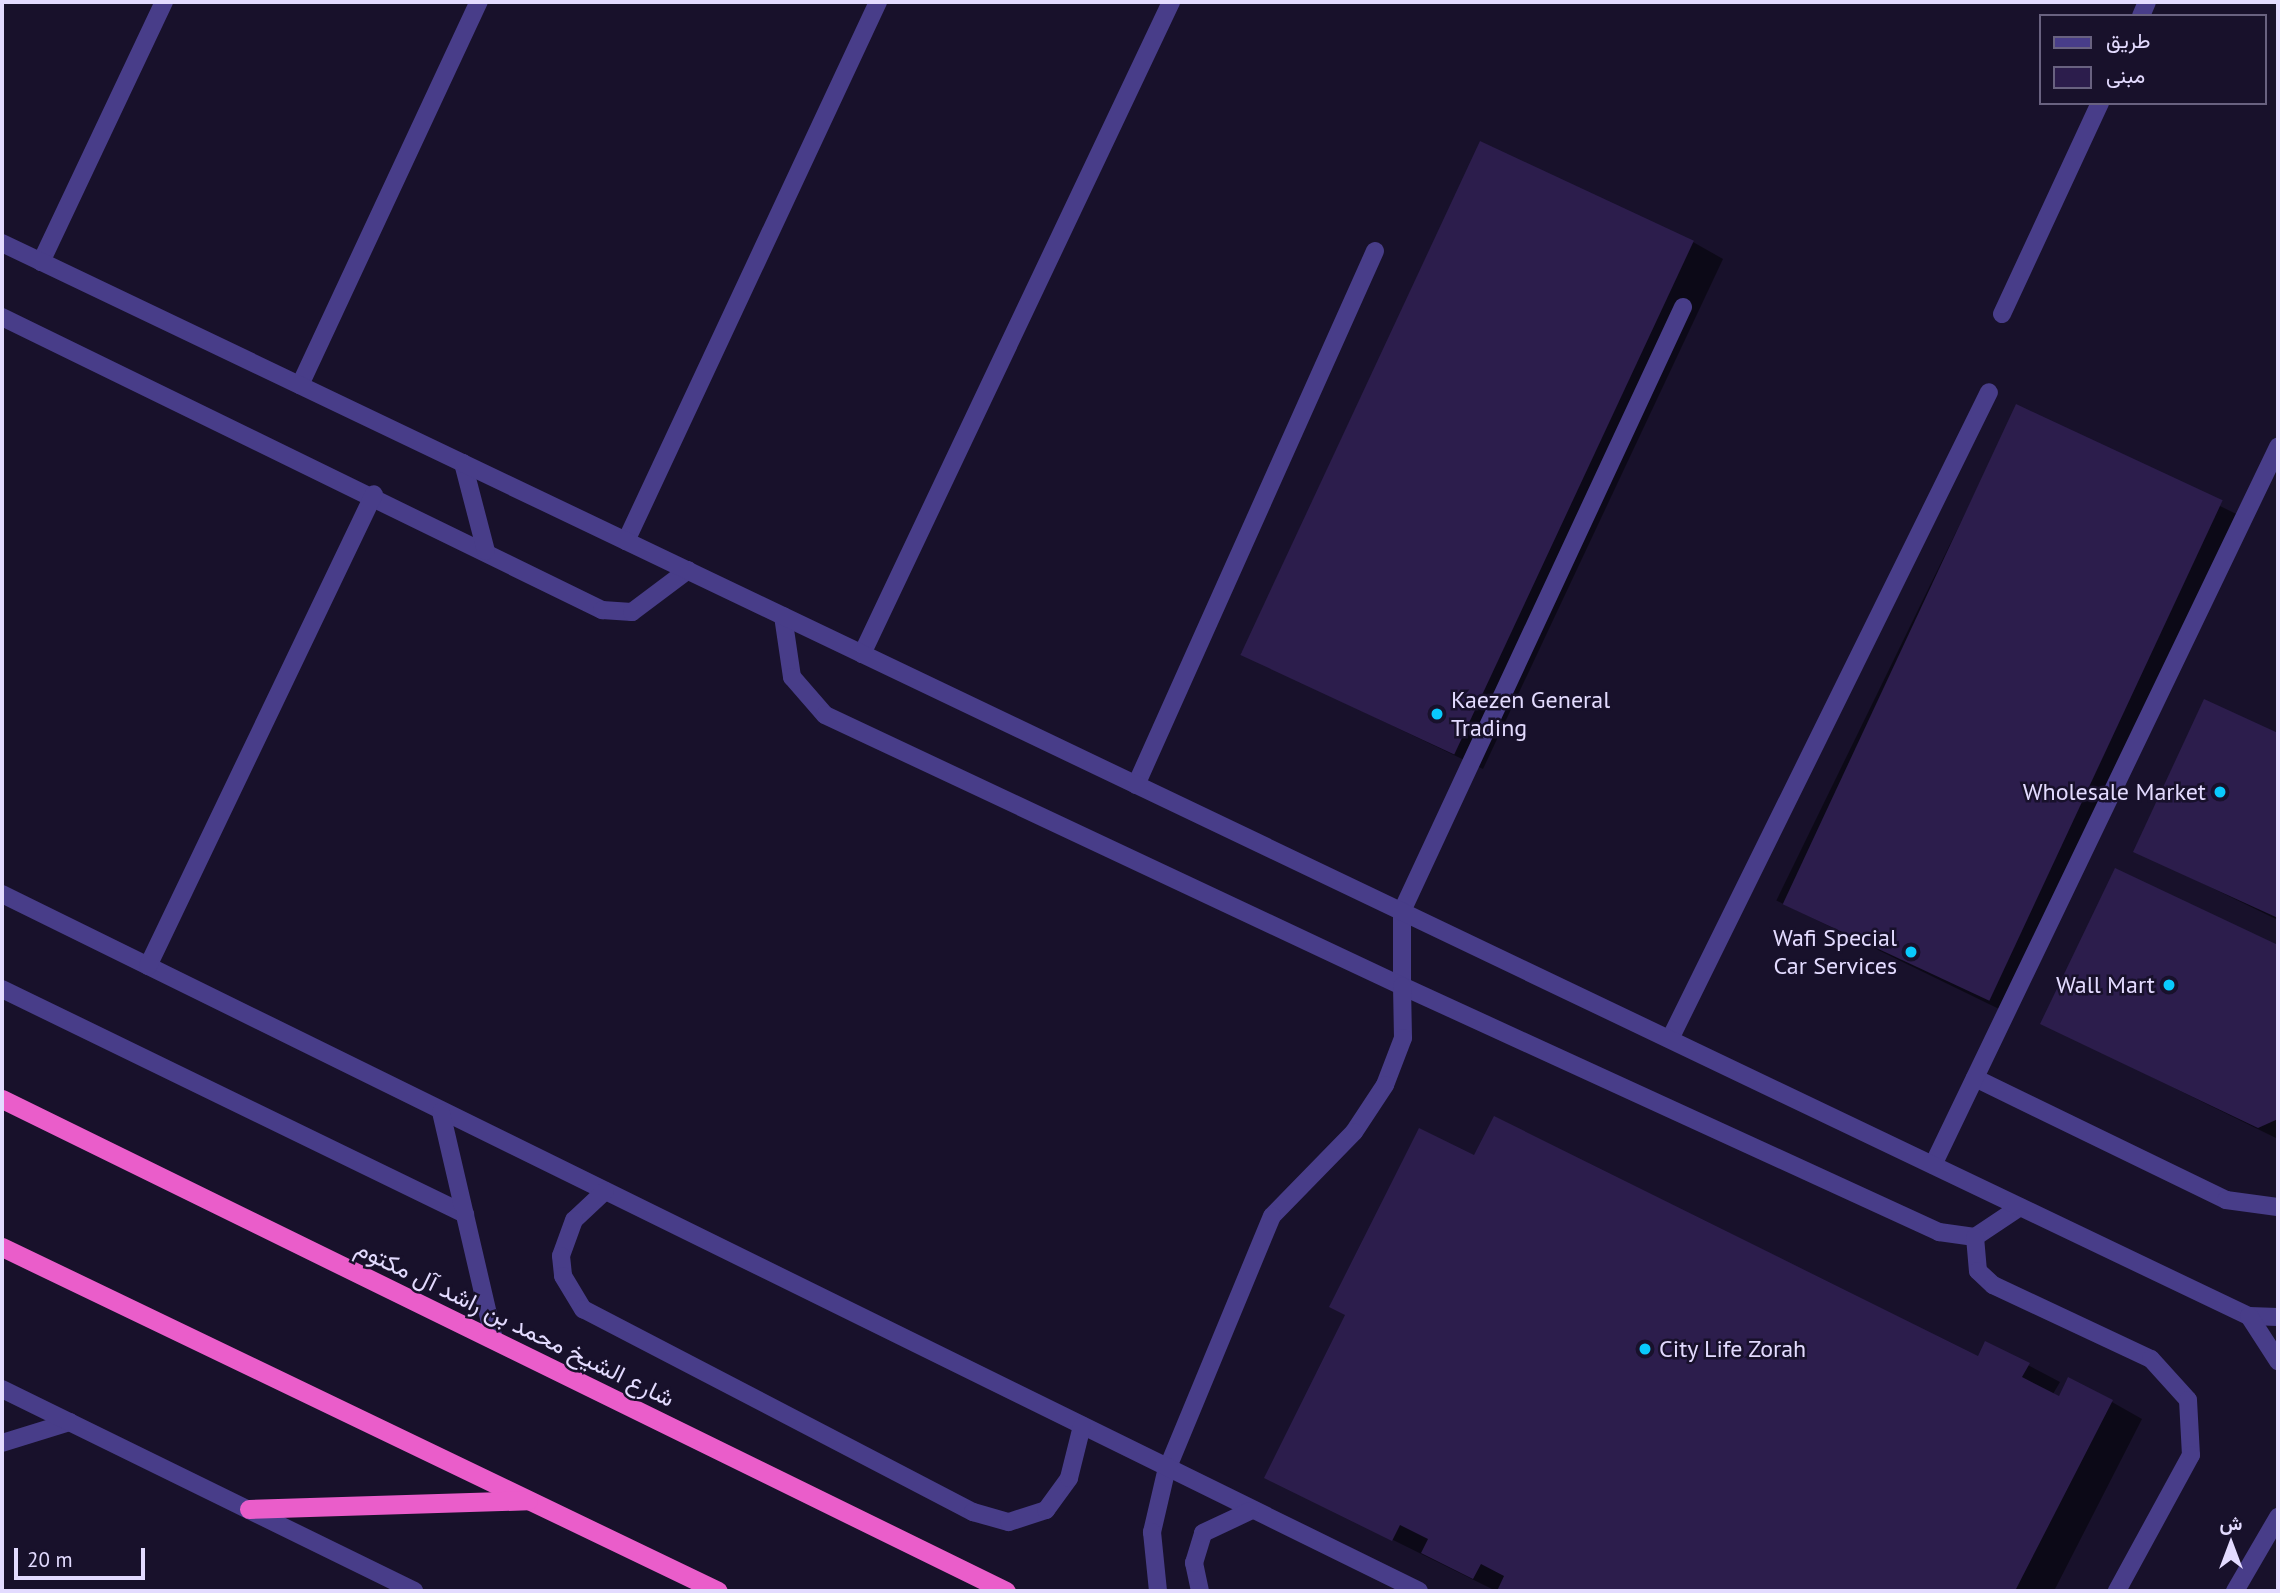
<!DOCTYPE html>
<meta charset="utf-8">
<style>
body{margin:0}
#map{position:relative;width:2280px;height:1593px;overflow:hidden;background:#18112b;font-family:"PT Sans",Vazirmatn,sans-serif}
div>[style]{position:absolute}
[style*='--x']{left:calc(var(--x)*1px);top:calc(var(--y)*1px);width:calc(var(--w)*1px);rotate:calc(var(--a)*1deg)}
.shadow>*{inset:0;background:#0007;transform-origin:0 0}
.building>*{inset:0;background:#2c1d4c;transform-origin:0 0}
.service>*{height:18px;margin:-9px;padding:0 9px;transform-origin:9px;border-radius:9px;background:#483d89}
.minor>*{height:18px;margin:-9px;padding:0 9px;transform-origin:9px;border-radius:9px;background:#483d89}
.tertiary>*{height:18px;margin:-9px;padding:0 9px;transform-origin:9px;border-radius:9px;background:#483d89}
.trunk>*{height:19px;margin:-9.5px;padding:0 9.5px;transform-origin:9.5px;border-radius:9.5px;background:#ea5dca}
.dots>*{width:19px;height:19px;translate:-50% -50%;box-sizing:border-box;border:4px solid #18112b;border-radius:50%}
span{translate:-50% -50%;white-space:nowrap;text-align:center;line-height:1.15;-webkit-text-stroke:5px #18112b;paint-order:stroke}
.poi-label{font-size:24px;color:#e3dbff}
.left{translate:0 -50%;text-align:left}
.right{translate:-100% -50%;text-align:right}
.street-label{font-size:24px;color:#e3dbff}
.frame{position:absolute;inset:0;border:4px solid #e3dbff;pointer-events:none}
.legend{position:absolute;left:2039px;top:14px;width:228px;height:91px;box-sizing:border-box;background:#18112b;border:2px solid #696280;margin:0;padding:9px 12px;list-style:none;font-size:21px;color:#e3dbff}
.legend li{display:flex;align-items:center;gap:14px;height:35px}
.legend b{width:35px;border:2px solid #696280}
.north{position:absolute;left:2196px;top:1509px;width:70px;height:70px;-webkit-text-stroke:5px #18112b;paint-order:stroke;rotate:0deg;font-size:19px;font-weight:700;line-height:28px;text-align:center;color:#e3dbff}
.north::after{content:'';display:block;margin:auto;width:24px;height:32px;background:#e3dbff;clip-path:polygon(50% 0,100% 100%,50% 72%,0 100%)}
.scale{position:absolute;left:14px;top:1548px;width:131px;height:32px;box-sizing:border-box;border:4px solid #e3dbff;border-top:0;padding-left:9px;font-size:21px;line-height:24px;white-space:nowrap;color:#e3dbff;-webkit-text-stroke:5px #18112b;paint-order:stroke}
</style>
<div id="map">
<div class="shadow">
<div style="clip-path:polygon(1693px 242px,1723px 259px,1483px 769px,1241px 653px)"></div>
<div style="left:2017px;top:407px;width:253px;height:549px;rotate:26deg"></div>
<div style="clip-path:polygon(2205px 701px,2278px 735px,2278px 920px,2136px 851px)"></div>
<div style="clip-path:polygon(2116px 871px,2278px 947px,2278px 1139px,2042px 1023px)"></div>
<div style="clip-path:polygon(1475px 1157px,1979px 1359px,1986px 1343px,2060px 1382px,2053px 1394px,2060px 1398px,2112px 1402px,2142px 1419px,2054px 1591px,1496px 1591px,1266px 1477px)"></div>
</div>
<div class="building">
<div style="left:1480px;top:141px;width:236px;height:567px;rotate:25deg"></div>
<div style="left:2016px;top:404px;width:228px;height:552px;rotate:25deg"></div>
<div style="clip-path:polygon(2204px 699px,2278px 733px,2278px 918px,2133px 852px)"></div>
<div style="clip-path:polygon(2115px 868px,2278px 945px,2278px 1119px,2258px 1128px,2040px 1024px)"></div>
<div style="clip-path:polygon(1494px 1116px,1978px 1356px,1985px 1341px,2030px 1363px,2022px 1377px,2059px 1396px,2068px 1377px,2113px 1400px,2015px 1591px,1497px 1591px,1504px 1576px,1481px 1564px,1473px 1579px,1421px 1553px,1428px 1539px,1400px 1525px,1392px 1541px,1264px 1478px,1345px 1315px,1329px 1307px,1419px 1128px,1474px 1155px)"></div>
</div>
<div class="service">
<div style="--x:2141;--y:16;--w:15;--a:-67"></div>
<div style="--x:41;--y:262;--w:288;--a:-64.7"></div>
<div style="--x:1683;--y:307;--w:666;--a:114.95"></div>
<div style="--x:1402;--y:911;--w:75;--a:90"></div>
<div style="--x:1402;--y:986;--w:591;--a:24.61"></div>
<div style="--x:1939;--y:1232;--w:36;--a:8"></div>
<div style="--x:1975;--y:1237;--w:54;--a:-33.7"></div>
<div style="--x:2002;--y:314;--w:233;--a:-65.1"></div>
<div style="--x:2;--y:317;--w:668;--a:26.03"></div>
<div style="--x:602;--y:610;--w:30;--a:4"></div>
<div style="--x:632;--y:612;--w:70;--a:-36.9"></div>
<div style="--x:300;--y:385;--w:423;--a:-65"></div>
<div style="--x:463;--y:463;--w:91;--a:75.4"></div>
<div style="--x:626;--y:541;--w:595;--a:-64.94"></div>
<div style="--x:783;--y:616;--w:62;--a:81.6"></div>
<div style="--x:792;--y:677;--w:50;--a:49"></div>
<div style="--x:825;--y:715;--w:637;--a:25.16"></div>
<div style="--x:1402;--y:986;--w:52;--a:88.9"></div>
<div style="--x:1403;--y:1038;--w:50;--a:111"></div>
<div style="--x:1385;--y:1085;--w:56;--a:123.4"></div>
<div style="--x:1354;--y:1132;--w:117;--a:134.3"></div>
<div style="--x:1272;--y:1216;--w:277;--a:112.5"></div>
<div style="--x:1166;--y:1472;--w:62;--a:103.1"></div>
<div style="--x:1152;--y:1532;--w:59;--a:84.2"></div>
<div style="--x:862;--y:654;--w:722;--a:-64.64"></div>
<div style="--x:1136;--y:785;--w:585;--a:-65.89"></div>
<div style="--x:2;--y:894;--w:1579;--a:26.19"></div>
<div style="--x:148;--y:966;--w:523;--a:-64.41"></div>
<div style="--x:2;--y:989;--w:515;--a:25.92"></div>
<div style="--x:1670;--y:1039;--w:721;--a:-63.75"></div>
<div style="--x:1975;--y:1078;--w:279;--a:25.9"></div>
<div style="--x:2226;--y:1200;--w:52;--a:7.7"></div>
<div style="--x:441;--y:1112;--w:233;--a:76.9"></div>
<div style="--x:1933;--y:1165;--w:797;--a:-64.34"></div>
<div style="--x:605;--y:1191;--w:42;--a:136.9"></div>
<div style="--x:574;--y:1220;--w:38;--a:110"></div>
<div style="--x:561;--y:1256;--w:20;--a:84"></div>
<div style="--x:563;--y:1276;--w:39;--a:59"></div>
<div style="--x:583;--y:1309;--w:440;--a:27.5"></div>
<div style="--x:973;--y:1512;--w:37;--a:16"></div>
<div style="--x:1009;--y:1522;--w:39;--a:-18"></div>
<div style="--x:1046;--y:1510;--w:39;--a:-54"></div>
<div style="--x:1069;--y:1478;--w:54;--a:-76"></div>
<div style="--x:1975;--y:1237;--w:34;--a:85"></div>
<div style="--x:1978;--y:1271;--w:21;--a:43"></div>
<div style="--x:1993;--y:1285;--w:174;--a:25.1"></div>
<div style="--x:2151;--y:1359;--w:55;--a:47.9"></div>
<div style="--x:2188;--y:1400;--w:55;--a:86.9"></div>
<div style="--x:2191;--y:1455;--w:155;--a:118.6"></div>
<div style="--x:1200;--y:1591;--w:29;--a:-102"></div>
<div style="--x:1194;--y:1563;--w:31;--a:-73"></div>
<div style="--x:1203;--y:1533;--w:52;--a:-25.1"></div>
</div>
<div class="minor">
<div style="--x:2;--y:1443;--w:71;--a:-17.2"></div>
</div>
<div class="tertiary">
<div style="--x:2;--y:243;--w:2490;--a:25.53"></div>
<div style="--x:2249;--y:1316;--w:29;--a:2"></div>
<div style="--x:2249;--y:1316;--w:54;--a:57.2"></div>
<div style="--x:2;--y:1389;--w:459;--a:26.1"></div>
<div style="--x:2235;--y:1591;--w:86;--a:-59.8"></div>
</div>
<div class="trunk">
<div style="--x:2;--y:1099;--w:1118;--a:26.11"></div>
<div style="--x:2;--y:1247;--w:794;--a:25.66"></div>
<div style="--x:249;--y:1509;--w:279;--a:-1.8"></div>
</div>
<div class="dots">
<div style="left:1437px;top:714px;background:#09cafd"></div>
<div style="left:2220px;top:792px;background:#09cafd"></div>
<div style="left:1911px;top:952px;background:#09cafd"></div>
<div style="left:2169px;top:985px;background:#09cafd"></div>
<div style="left:1645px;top:1349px;background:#09cafd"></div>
</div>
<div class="poi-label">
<span class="left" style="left:1451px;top:714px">Kaezen General<br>Trading</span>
<span class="right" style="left:2206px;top:792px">Wholesale Market</span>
<span class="right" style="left:1897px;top:952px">Wafi Special<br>Car Services</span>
<span class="right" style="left:2155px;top:985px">Wall Mart</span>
<span class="left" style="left:1659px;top:1349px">City Life Zorah</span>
</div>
<div class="street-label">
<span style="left:515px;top:1323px;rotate:26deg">شارع الشيخ محمد بن راشد آل مكتوم</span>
</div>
<div class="frame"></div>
<ul class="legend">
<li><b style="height:9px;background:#483d89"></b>طريق</li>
<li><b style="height:19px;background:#2c1d4c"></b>مبنى</li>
</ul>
<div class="north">ش</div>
<div class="scale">20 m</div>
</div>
